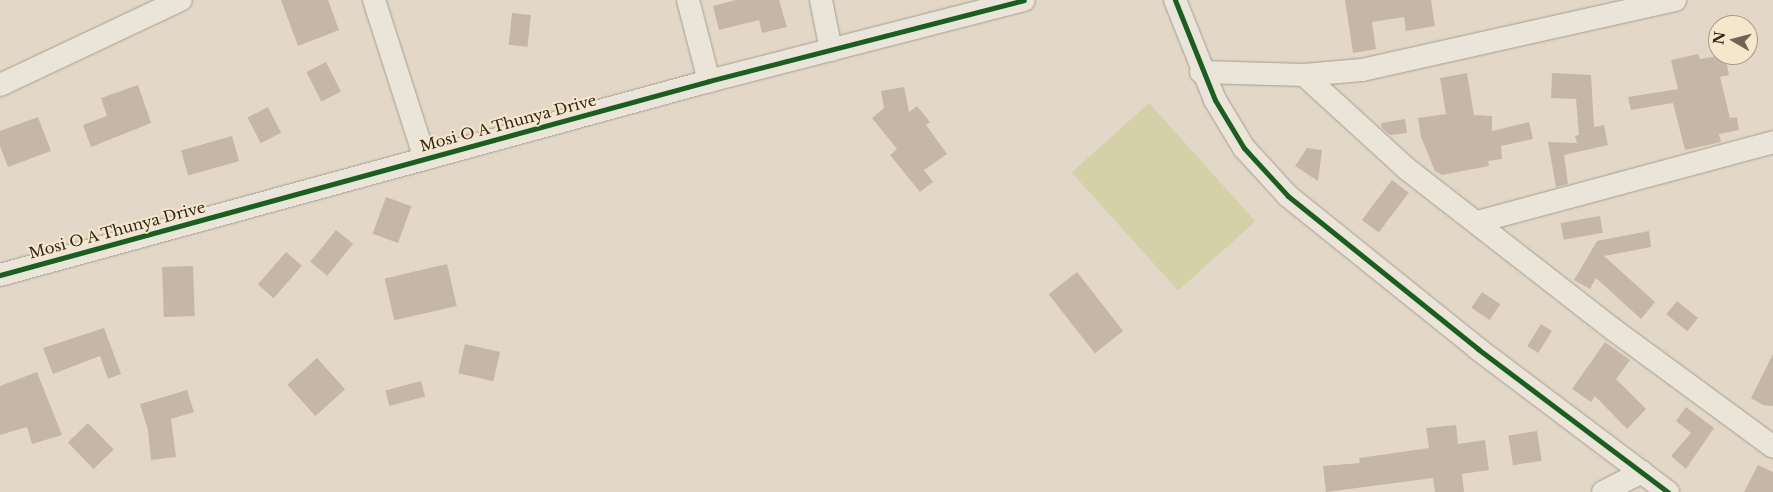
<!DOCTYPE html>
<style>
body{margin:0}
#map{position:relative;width:1773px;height:492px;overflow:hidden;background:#e3d8c7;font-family:"Libre Baskerville",serif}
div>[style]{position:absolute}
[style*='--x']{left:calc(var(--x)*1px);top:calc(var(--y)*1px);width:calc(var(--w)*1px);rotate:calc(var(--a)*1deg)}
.green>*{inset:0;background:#d4d1a9;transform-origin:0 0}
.building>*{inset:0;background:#c6b6a8;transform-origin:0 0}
.roads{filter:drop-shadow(0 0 1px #a69d91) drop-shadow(0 0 1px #a69d91)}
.minor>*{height:22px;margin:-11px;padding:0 11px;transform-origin:11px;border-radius:11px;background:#eae4d9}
.cycleway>*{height:5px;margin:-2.5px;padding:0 2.5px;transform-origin:2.5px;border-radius:2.5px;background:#1b5e20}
span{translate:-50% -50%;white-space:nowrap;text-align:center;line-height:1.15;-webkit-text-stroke:4px #f5e7cb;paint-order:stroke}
.street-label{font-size:15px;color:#34251b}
.north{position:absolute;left:1708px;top:15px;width:50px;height:50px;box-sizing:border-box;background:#f5e7cb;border:1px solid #a89985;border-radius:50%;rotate:278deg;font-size:14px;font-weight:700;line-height:20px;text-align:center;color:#34251b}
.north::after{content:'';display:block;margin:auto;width:18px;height:22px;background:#716457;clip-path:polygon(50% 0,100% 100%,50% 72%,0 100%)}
</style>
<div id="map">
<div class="green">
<div style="left:1149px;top:103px;width:159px;height:104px;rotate:48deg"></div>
</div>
<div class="building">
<div style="clip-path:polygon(281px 0,328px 0,339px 30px,298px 46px)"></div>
<div style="clip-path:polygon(736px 0,779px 0,787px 27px,762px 33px,759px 20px,719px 30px,713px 6px)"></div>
<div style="clip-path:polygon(1345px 0,1431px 0,1435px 26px,1406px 31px,1404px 17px,1372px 22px,1376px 49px,1353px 53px)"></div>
<div style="left:512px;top:13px;width:19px;height:32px;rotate:6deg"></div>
<div style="clip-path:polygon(1698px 54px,1700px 59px,1725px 55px,1729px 75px,1720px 77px,1730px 118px,1737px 117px,1739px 130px,1719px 134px,1721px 142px,1685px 150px,1673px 103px,1631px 110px,1628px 97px,1678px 89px,1671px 60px)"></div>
<div style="left:326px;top:62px;width:33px;height:22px;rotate:63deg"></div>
<div style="clip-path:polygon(1467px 73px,1474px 115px,1492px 116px,1492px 131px,1529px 122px,1533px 139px,1501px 146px,1502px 159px,1488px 161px,1489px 166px,1442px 175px,1435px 171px,1421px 137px,1418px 118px,1446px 114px,1440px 78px)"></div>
<div style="clip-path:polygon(1552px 73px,1591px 75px,1594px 127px,1604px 125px,1608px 145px,1564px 155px,1568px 184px,1556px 187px,1548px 142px,1577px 143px,1575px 136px,1579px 135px,1576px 99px,1551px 98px)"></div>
<div style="clip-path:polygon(138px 85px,151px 123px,91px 147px,83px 125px,107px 116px,101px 98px)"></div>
<div style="clip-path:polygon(904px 87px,909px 112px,917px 106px,930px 122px,926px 125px,947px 154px,924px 170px,933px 182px,920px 192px,890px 155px,897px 149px,872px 118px,884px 108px,881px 91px)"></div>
<div style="left:268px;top:107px;width:29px;height:23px;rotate:63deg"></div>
<div style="clip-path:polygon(38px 117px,51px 151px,8px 167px,0 146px,0 131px)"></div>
<div style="clip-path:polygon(1405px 119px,1407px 133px,1390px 135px,1382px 128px,1381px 123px)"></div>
<div style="left:232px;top:136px;width:26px;height:53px;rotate:74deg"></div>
<div style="clip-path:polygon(1307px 148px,1322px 150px,1318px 181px,1295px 166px)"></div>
<div style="left:1392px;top:180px;width:21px;height:50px;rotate:37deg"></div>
<div style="left:386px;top:197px;width:27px;height:39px;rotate:20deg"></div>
<div style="left:1600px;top:216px;width:17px;height:40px;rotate:80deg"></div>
<div style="left:336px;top:230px;width:22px;height:41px;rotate:39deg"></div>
<div style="clip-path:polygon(1649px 231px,1651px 247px,1604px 256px,1655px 302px,1641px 319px,1596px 278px,1590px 289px,1574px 280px,1597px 241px)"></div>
<div style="left:286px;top:252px;width:21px;height:43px;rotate:41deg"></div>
<div style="left:447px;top:264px;width:43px;height:64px;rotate:77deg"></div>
<div style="left:193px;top:266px;width:50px;height:31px;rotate:88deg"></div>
<div style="left:1077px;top:272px;width:75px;height:36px;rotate:52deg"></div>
<div style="left:1482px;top:292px;width:22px;height:19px;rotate:34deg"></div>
<div style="left:1677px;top:301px;width:27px;height:17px;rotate:39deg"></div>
<div style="left:1541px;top:324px;width:13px;height:26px;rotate:32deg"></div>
<div style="clip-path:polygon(104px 328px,121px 374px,108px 379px,100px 356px,53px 374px,43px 348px)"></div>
<div style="clip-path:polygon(1605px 342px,1630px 360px,1616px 379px,1646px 409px,1627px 429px,1595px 396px,1591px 402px,1572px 389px)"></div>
<div style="left:465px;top:344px;width:36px;height:30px;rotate:13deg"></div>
<div style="clip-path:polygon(1773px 354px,1773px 406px,1763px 405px,1751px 398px)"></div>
<div style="left:317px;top:358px;width:42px;height:40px;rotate:48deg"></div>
<div style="clip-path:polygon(37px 372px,62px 435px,32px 444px,27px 427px,0 435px,0 386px)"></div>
<div style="left:421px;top:381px;width:16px;height:37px;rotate:75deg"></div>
<div style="clip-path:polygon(187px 390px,194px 412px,171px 419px,176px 457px,151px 460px,148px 430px,140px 404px)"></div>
<div style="clip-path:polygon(1686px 407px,1714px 428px,1686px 469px,1671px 456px,1691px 433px,1676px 421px)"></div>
<div style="left:88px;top:423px;width:37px;height:28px;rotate:46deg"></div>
<div style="clip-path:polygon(1456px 425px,1458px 444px,1485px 440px,1489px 470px,1462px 474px,1464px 492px,1435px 492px,1433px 478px,1326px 492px,1323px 466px,1360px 463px,1359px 458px,1429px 448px,1426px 428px)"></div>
<div style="left:1537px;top:431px;width:30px;height:29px;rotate:81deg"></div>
<div style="clip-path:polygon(1758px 465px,1773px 472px,1773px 492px,1744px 492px)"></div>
</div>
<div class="roads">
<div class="minor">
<div style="--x:374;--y:0;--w:167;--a:72.2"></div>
<div style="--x:688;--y:0;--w:84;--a:75.5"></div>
<div style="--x:821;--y:0;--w:51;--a:78.7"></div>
<div style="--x:1175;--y:0;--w:108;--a:68.2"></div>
<div style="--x:1215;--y:100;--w:56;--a:58.9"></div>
<div style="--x:1244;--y:148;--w:65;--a:47.5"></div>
<div style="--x:1288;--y:196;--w:244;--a:38.8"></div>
<div style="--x:1478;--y:349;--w:238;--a:37"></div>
<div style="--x:1201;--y:72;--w:103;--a:1.7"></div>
<div style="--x:1304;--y:75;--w:58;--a:-4.9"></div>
<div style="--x:1362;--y:70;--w:321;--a:-12.6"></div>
<div style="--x:1304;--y:75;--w:139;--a:42.4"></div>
<div style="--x:1407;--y:169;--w:262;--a:37.9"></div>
<div style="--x:1614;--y:330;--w:197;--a:36.3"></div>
<div style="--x:0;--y:85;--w:200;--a:-25.2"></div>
<div style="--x:1477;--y:222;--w:307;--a:-15.1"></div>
<div style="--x:0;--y:275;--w:735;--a:-15.3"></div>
<div style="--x:709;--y:81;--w:325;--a:-14.4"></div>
<div style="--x:1603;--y:492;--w:44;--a:-27.1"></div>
</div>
</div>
<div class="cycleway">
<div style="--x:1175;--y:0;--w:108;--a:68.2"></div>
<div style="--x:1215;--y:100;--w:56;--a:58.9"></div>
<div style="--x:1244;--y:148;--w:65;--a:47.5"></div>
<div style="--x:1288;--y:196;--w:244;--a:38.8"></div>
<div style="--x:1478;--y:349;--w:238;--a:37"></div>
<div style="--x:0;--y:275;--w:735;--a:-15.3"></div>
<div style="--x:709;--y:81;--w:325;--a:-14.4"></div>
</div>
<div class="street-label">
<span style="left:508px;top:123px;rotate:-15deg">Mosi O A Thunya Drive</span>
<span style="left:117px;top:230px;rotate:-15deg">Mosi O A Thunya Drive</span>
</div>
<div class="north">N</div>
</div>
